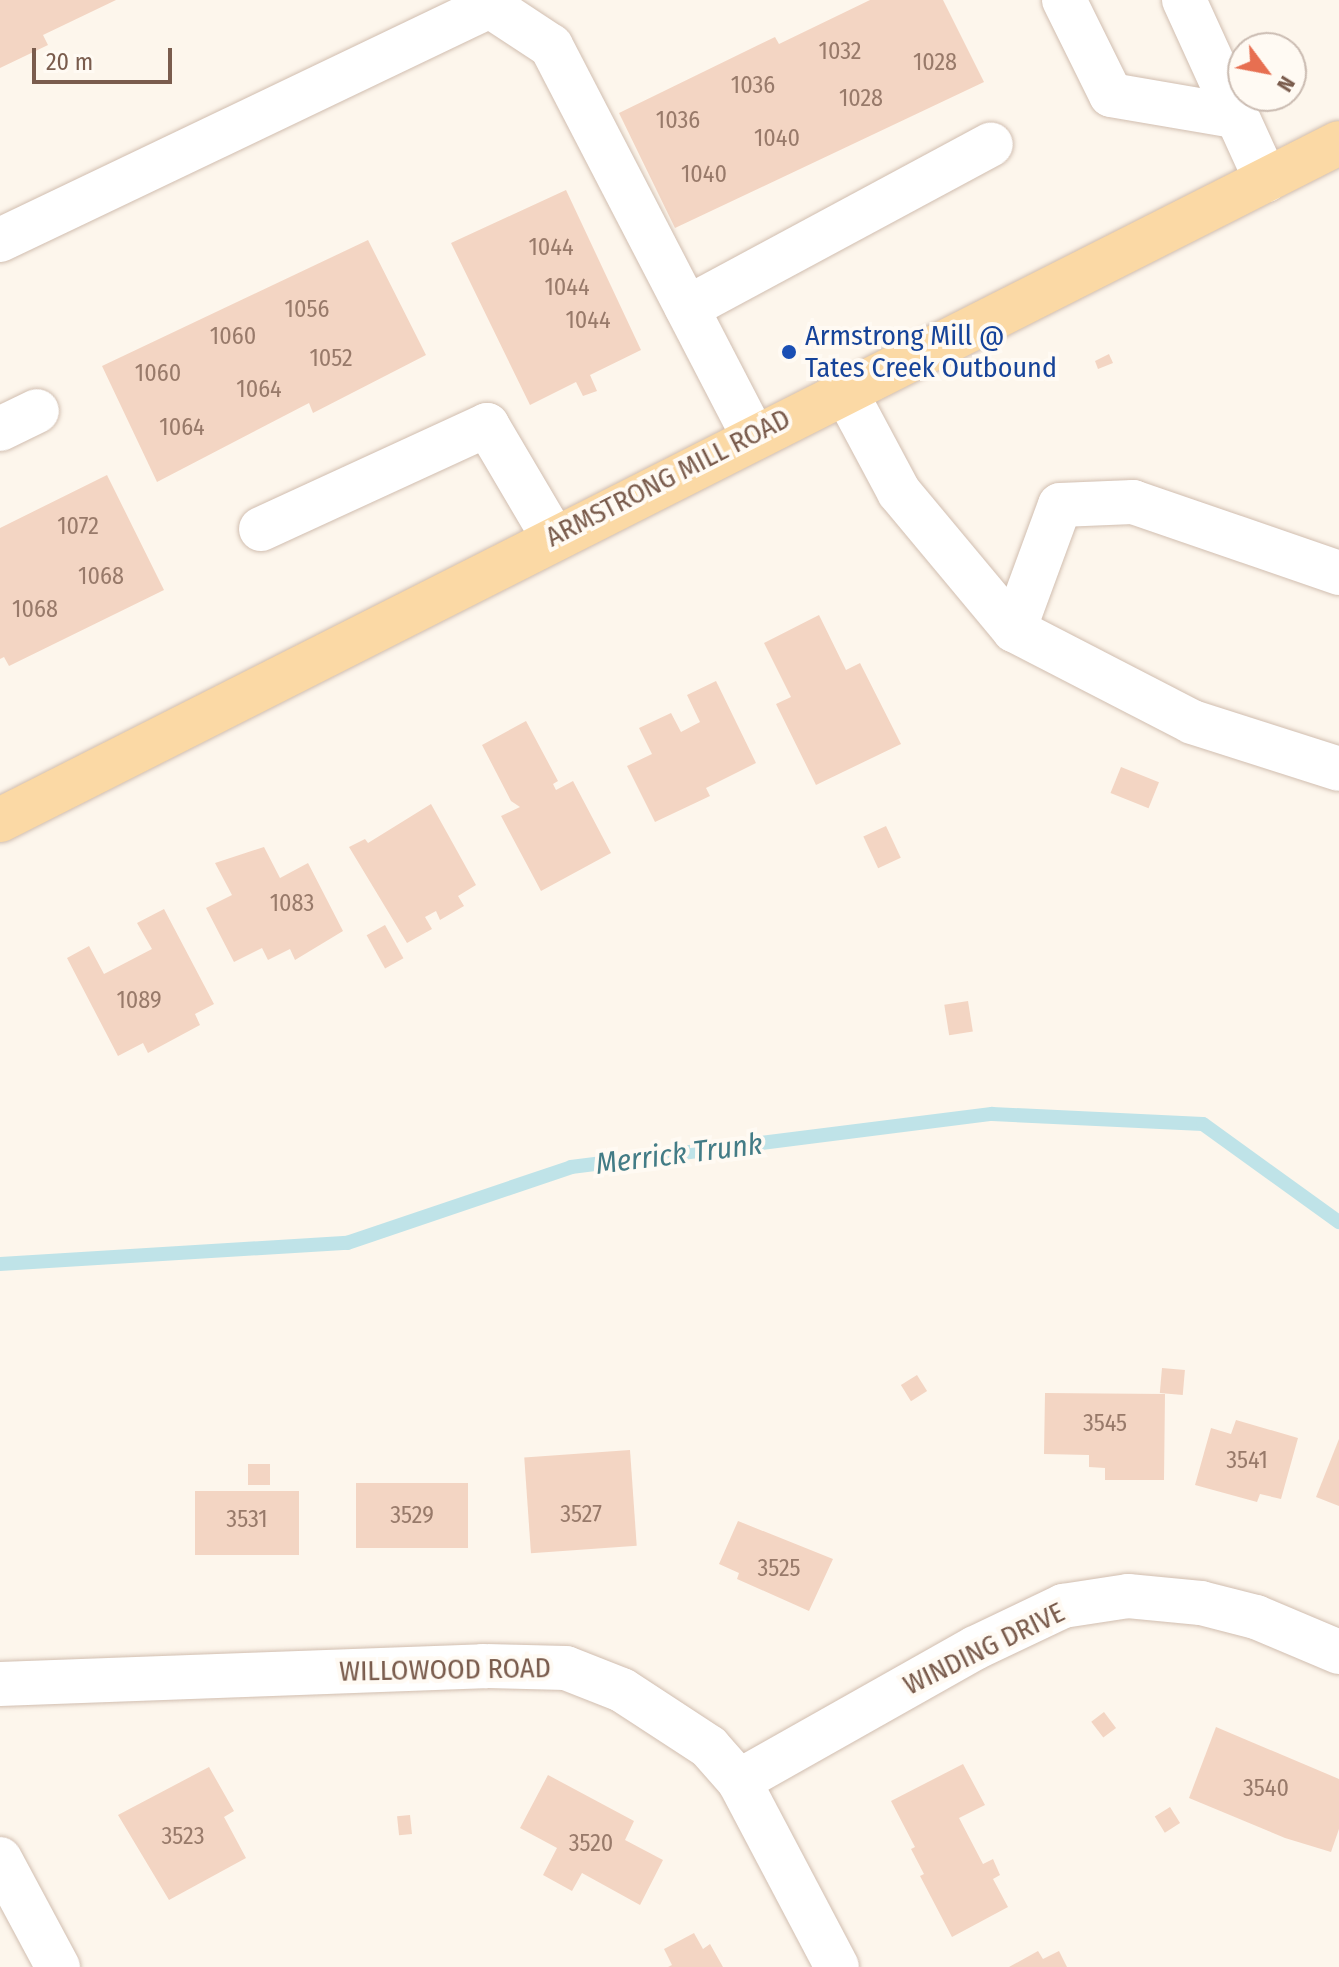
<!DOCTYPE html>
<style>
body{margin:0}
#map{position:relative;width:1339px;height:1967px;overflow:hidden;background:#fdf6ec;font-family:"Fira Sans Condensed",sans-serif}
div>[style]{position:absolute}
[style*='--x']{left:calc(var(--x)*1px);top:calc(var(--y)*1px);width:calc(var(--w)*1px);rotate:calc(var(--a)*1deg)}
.stream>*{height:14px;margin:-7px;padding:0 7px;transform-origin:7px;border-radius:7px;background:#bfe3e8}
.building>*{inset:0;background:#f3d5c3;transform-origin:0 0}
.roads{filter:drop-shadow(0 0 2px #d1beb0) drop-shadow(0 0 2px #d1beb0)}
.minor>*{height:44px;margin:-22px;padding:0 22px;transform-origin:22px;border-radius:22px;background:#fff}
.major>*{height:44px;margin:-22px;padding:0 22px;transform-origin:22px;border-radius:22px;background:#fbd9a5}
.dots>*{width:22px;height:22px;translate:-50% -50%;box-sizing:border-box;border:4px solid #fffaf3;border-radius:50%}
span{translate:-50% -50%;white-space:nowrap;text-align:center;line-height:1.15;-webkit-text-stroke:8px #fffaf3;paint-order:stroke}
.number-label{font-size:24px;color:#987a6a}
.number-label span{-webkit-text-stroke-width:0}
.transit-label{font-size:28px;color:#164399}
.left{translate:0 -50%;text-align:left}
.street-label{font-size:28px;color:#7a5c4d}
.water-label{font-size:30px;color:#437c86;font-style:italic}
.north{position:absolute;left:1227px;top:32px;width:80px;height:80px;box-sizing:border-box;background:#fffaf3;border:2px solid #cabbb1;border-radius:50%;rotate:122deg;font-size:22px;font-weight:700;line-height:32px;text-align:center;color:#7a5c4d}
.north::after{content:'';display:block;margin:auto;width:28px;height:36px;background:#e76f51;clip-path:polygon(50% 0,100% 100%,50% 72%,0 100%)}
.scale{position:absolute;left:32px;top:48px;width:140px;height:36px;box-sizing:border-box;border:4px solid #7a5c4d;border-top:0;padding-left:10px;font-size:24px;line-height:28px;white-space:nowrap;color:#7a5c4d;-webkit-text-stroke:6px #fffaf3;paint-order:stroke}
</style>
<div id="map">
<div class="stream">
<div style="--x:0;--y:1264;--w:348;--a:-3.5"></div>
<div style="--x:347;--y:1243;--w:237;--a:-18.7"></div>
<div style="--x:571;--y:1167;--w:424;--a:-7.2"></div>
<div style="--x:992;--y:1114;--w:211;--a:2.7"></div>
<div style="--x:1203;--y:1124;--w:168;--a:35.8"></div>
</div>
<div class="building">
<div style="clip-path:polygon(0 0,116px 0,43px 35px,48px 45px,0 68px)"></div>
<div style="clip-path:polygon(870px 0,943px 0,984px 82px,675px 228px,619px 113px,775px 37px,779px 44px)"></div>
<div style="clip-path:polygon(566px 190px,641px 350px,590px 375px,597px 391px,583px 396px,576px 382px,530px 405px,451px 243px)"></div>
<div style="clip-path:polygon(368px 240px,426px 355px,313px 413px,309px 403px,157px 482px,102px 366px)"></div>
<div style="clip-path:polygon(1109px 354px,1113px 363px,1098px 369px,1095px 361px)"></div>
<div style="clip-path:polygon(107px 475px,164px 590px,9px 666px,4px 657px,0 659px,0 528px)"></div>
<div style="clip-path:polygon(819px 615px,846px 670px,860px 663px,901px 744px,816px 785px,776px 704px,791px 697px,764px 643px)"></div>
<div style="clip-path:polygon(716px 681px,756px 763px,706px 788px,710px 796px,655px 822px,627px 766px,652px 754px,639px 728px,671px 713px,681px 732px,700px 722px,687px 695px)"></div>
<div style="clip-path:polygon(526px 721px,558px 781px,553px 784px,556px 790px,573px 781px,611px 853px,541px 891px,501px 816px,520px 807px,511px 801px,482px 745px)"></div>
<div style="left:1121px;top:767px;width:41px;height:28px;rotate:22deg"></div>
<div style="clip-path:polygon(431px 804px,476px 885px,458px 896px,464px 906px,440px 920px,436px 911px,425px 917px,432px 929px,407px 943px,349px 847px,365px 839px,368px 843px)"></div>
<div style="left:886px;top:826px;width:35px;height:25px;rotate:65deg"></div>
<div style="clip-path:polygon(264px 847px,280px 878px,308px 863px,343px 931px,295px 960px,290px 949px,268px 960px,262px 948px,234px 962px,206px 908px,232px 895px,215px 863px)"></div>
<div style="clip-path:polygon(164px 909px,214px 1004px,195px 1014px,200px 1025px,148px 1053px,143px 1043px,118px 1056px,67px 958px,89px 946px,104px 974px,152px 949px,137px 923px)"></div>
<div style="left:385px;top:925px;width:38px;height:21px;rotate:61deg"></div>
<div style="left:968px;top:1001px;width:31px;height:24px;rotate:81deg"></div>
<div style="left:1162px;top:1368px;width:23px;height:25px;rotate:5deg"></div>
<div style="left:917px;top:1375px;width:19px;height:19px;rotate:58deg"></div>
<div style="clip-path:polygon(1045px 1393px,1165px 1394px,1164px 1480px,1105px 1480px,1105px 1468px,1089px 1467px,1089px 1455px,1044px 1454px)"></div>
<div style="clip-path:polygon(1236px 1420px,1298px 1438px,1281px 1499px,1260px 1494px,1257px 1502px,1195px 1485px,1211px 1428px,1231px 1434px)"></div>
<div style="clip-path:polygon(1339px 1439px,1339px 1506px,1316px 1497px)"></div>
<div style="left:630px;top:1450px;width:96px;height:106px;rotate:86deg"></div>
<div style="left:248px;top:1464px;width:22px;height:21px"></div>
<div style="left:468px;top:1483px;width:65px;height:112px;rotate:90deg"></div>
<div style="left:195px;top:1491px;width:104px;height:64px"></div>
<div style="clip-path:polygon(738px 1521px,833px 1559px,809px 1611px,737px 1579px,739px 1573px,719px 1564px)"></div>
<div style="left:1104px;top:1712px;width:20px;height:16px;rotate:53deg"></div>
<div style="clip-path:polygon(1216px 1727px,1339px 1779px,1339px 1829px,1331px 1852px,1285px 1838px,1189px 1798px)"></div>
<div style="clip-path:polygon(963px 1764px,985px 1805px,959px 1818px,983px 1864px,993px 1859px,1000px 1875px,993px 1879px,1008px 1907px,952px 1937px,920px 1876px,924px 1874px,911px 1849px,915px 1847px,891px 1801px)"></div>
<div style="clip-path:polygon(209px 1767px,234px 1811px,224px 1817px,246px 1858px,169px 1900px,118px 1815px)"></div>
<div style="clip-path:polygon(548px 1775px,634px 1821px,625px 1840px,663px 1860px,640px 1905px,582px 1873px,572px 1891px,543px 1875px,557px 1848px,520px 1828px)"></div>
<div style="left:1170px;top:1807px;width:19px;height:18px;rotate:58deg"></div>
<div style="left:410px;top:1815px;width:19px;height:13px;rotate:84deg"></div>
<div style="clip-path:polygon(694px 1933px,703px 1949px,710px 1944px,723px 1967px,668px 1967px,672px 1965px,664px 1949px)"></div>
<div style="clip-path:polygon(1038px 1951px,1043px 1959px,1059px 1951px,1067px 1967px,1009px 1967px)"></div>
</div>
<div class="roads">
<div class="minor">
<div style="--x:1064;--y:0;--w:106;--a:63.7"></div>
<div style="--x:1111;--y:95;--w:125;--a:9.7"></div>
<div style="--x:1184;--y:0;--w:198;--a:65.5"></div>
<div style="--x:0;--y:240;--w:543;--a:-25.53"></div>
<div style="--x:490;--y:6;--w:73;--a:33.3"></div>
<div style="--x:551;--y:46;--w:438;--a:62.6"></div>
<div style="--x:687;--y:308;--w:345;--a:-28.3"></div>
<div style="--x:844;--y:389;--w:117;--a:61.9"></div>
<div style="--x:899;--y:492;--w:180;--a:50.2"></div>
<div style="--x:1014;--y:630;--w:200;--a:27.3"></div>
<div style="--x:1192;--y:722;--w:154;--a:17.7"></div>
<div style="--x:0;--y:429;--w:41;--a:-25.9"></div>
<div style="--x:261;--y:529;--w:249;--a:-24.7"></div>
<div style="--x:487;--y:425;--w:130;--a:59.5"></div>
<div style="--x:1014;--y:630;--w:133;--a:-69.8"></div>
<div style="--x:1060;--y:505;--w:73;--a:-2.4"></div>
<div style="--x:1133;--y:502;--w:218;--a:19"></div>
<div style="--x:0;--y:1684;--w:483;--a:-2.1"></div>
<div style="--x:483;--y:1666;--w:83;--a:1.4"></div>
<div style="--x:566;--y:1668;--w:60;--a:21.4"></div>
<div style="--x:622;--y:1690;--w:104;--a:33.2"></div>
<div style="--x:709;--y:1747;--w:45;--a:48.6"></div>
<div style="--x:739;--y:1781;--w:210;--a:62.2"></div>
<div style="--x:739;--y:1781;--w:271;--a:-29.4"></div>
<div style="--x:975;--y:1648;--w:98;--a:-25.5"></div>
<div style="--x:1063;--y:1606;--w:66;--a:-8.7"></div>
<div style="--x:1128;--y:1596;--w:73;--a:5.5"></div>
<div style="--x:1201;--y:1603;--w:57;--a:14.3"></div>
<div style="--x:1256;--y:1617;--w:90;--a:22.9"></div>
<div style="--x:0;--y:1859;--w:123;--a:61.8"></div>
</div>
<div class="major">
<div style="--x:0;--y:820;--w:1500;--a:-26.82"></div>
</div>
</div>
<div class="dots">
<div style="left:789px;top:352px;background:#1a4fb4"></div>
</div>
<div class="number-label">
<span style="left:840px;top:52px">1032</span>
<span style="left:935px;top:63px">1028</span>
<span style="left:753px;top:86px">1036</span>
<span style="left:861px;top:99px">1028</span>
<span style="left:678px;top:121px">1036</span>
<span style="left:777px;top:139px">1040</span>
<span style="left:704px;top:175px">1040</span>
<span style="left:551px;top:248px">1044</span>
<span style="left:567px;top:288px">1044</span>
<span style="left:307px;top:310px">1056</span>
<span style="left:588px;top:321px">1044</span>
<span style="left:233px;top:337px">1060</span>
<span style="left:331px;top:359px">1052</span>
<span style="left:158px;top:374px">1060</span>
<span style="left:259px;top:390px">1064</span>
<span style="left:182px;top:428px">1064</span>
<span style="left:78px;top:527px">1072</span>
<span style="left:101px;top:577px">1068</span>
<span style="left:35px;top:610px">1068</span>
<span style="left:292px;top:904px">1083</span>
<span style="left:139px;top:1001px">1089</span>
<span style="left:1105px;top:1424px">3545</span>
<span style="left:1247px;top:1461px">3541</span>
<span style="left:581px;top:1515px">3527</span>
<span style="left:412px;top:1516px">3529</span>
<span style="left:247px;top:1520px">3531</span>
<span style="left:779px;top:1569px">3525</span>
<span style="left:1266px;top:1789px">3540</span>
<span style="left:183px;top:1837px">3523</span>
<span style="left:591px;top:1844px">3520</span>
</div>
<div class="transit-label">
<span class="left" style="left:805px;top:352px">Armstrong Mill @<br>Tates Creek Outbound</span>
</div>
<div class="street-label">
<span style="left:668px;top:478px;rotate:-27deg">ARMSTRONG MILL ROAD</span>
<span style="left:984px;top:1649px;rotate:-26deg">WINDING DRIVE</span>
<span style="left:445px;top:1670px;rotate:-1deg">WILLOWOOD ROAD</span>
</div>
<div class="water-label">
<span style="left:679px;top:1154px;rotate:-7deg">Merrick Trunk</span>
</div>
<div class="north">N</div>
<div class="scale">20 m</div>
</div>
